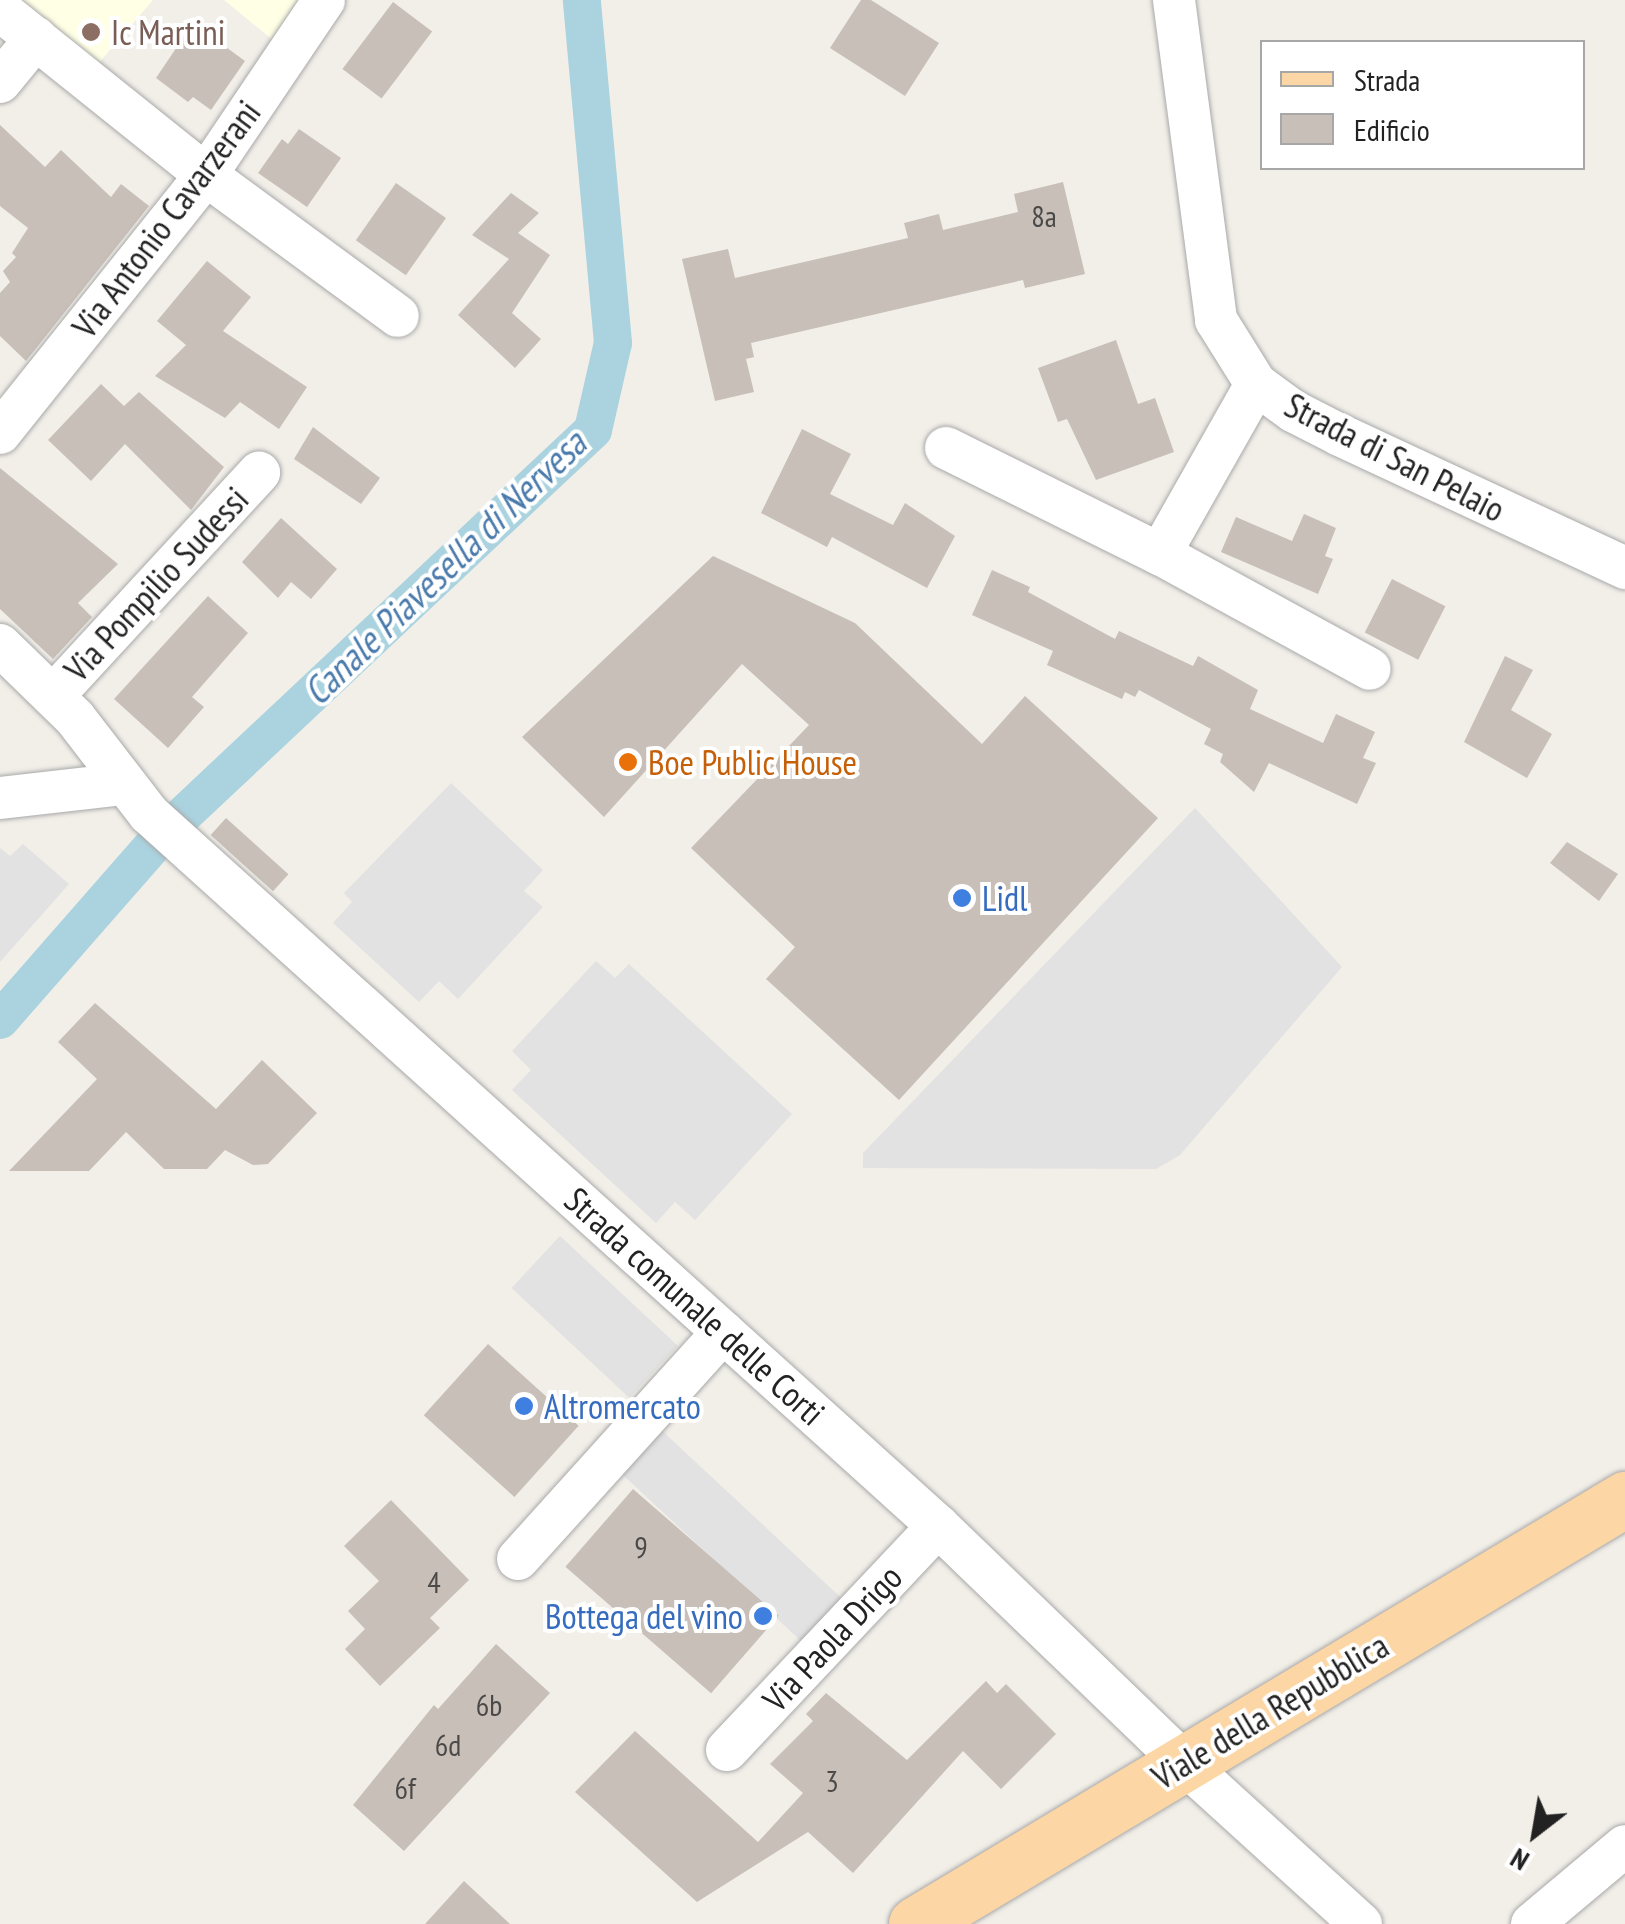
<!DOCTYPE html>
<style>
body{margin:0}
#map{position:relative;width:1625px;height:1924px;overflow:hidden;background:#f2efe9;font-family:"PT Sans Narrow",sans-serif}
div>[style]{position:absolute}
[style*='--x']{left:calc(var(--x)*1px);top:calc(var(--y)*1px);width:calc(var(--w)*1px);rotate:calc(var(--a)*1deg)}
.education>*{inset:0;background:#ffffe5}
.parking>*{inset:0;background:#e2e2e2;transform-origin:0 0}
.canal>*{height:38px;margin:-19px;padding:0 19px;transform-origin:19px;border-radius:19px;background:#aad3df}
.building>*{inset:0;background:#c7bfb8;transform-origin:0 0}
.roads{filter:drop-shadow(0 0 2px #a9a9a9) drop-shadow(0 0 2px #a9a9a9)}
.minor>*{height:42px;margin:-21px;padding:0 21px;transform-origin:21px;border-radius:21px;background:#fff}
.major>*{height:55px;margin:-27.5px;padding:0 27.5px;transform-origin:27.5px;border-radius:27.5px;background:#fcd6a4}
.dots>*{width:28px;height:28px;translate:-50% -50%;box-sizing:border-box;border:5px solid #fff;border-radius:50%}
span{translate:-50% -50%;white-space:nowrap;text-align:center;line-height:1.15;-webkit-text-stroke:8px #fff;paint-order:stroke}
.number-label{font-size:30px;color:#4b4948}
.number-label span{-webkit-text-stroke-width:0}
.education-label{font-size:35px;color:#785e54}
.left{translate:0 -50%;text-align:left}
.street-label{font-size:35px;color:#222}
.food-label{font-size:35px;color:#c56008}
.shop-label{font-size:35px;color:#366cbe}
.right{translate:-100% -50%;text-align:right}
.water-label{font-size:38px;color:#4a7aab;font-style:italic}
.legend{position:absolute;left:1260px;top:40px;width:325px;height:130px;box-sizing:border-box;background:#fff;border:2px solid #a7a7a7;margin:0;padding:12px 18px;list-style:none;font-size:30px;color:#222}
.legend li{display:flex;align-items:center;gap:20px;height:50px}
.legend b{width:50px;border:2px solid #a7a7a7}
.north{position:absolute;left:1485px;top:1784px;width:100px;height:100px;-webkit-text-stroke:8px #fff;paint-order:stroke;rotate:211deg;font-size:28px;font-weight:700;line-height:40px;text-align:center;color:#222}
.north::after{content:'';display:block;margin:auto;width:35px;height:45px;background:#222;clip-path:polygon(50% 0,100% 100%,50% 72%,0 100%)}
</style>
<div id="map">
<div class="education">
<div style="clip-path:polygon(17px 0,153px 0,97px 65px)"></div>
<div style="clip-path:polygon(224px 0,321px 0,285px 50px)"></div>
</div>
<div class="parking">
<div style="clip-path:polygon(451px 783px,543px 870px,524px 891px,543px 907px,458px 999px,439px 981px,419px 1002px,333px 923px,352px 902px,344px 893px)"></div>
<div style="clip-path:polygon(1195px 808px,1342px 967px,1180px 1155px,1156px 1169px,863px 1168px,863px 1153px)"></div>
<div style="clip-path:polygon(23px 844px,69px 884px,0 962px,0 848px,10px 856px)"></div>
<div style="clip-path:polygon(596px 961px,615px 978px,629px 964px,792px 1114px,695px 1220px,675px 1202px,656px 1223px,512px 1090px,531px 1070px,512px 1051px)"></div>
<div style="left:560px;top:1236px;width:161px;height:71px;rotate:43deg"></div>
<div style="left:658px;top:1427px;width:258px;height:59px;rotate:43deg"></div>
</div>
<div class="canal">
<div style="--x:0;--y:1020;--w:247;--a:-48.8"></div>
<div style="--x:163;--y:834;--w:590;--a:-43.21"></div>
<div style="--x:593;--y:430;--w:89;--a:-77.1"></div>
<div style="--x:613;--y:343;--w:344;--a:-95.2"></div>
</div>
<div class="building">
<div style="clip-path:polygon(861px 0,871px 0,939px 43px,905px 96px,830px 48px)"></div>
<div style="left:393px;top:2px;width:49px;height:84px;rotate:37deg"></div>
<div style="clip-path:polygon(193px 23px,245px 61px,211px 110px,193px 97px,188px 102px,156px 78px)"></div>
<div style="clip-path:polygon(0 125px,45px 167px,61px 150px,111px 197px,121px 184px,149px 206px,26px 361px,0 336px,0 293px,10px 282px,3px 271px,16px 257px,12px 253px,28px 228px,0 206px)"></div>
<div style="clip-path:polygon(299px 129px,341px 158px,307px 207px,258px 173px,282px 139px,288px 144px)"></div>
<div style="clip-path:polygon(1063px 182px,1085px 274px,1025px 288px,1023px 280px,751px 343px,754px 357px,746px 359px,754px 392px,715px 401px,682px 259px,728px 249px,735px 278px,908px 238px,904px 223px,939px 214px,943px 230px,1018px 212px,1014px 194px)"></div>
<div style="left:396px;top:183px;width:61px;height:70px;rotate:35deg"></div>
<div style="clip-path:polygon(511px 193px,539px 213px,518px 233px,550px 255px,512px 313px,541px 339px,515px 368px,458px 315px,509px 259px,472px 235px)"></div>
<div style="clip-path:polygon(207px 261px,251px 297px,223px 331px,307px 387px,279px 429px,240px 402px,225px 418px,155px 376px,186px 345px,157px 321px)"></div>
<div style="clip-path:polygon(1116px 340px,1138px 404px,1155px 398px,1174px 452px,1096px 480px,1067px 419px,1058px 422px,1038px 368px)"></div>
<div style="clip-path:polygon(101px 384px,124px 406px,139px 392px,224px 467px,191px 510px,125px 444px,91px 481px,48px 440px)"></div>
<div style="clip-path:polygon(313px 427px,380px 478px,361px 504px,294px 459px)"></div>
<div style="clip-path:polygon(802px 429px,851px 454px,830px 494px,893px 525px,905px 503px,955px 536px,927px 588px,832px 537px,827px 547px,761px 513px)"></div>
<div style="clip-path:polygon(0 468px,118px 564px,78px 603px,92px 617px,53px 659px,0 609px)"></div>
<div style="clip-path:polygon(1304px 514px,1336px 528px,1325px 556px,1333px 559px,1318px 594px,1221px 552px,1236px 517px,1292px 541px)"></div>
<div style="clip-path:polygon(281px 518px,337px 569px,311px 599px,291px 582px,278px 598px,242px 562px)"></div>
<div style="clip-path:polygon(713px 556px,855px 623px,982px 744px,1025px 696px,1158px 818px,899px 1100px,766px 979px,795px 947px,691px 848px,809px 725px,742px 664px,604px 817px,522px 737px)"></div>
<div style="clip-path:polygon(992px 570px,1030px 587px,1028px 592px,1115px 639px,1119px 631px,1193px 666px,1198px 656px,1258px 690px,1250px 709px,1323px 743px,1336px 714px,1375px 732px,1363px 758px,1376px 763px,1357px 804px,1269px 763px,1254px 792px,1220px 762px,1223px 754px,1204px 744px,1211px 729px,1139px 690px,1135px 697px,1125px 692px,1122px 699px,1047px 665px,1053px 651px,972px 615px)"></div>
<div style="left:1392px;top:579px;width:60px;height:60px;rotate:27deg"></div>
<div style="clip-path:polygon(208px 596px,248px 633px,192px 697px,204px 707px,168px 748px,114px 699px)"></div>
<div style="clip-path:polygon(1505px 656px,1533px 670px,1511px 710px,1552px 734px,1527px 778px,1464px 742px)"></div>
<div style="left:226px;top:818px;width:84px;height:23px;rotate:42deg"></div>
<div style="clip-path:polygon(1567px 842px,1618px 874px,1599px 901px,1550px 863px)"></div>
<div style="clip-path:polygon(95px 1003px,216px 1109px,262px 1060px,317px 1113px,268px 1164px,253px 1165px,225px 1150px,207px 1169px,164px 1169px,126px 1132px,89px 1171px,9px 1171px,97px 1079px,58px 1042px)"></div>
<div style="left:488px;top:1344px;width:122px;height:96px;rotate:42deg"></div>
<div style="left:633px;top:1489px;width:193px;height:103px;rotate:41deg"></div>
<div style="clip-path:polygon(391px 1500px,469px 1580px,430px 1618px,440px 1628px,380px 1686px,345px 1649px,365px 1629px,348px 1611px,379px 1581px,344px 1546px)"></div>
<div style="clip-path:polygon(496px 1644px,550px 1693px,404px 1851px,353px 1805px,434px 1705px,438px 1709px)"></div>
<div style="clip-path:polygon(986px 1681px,997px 1693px,1006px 1684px,1056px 1734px,1001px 1789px,963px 1751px,853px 1873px,808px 1832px,697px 1902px,575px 1792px,635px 1731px,758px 1842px,803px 1793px,770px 1764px,813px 1721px,806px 1714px,826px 1693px,907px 1760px)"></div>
<div style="clip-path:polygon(464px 1881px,510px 1924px,425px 1924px)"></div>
</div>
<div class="roads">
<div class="minor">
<div style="--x:1174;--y:0;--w:323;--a:82.5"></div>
<div style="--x:1216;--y:320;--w:75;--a:58"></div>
<div style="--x:1256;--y:384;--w:46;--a:36.1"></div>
<div style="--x:1293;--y:411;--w:53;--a:27.1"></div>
<div style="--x:1340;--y:435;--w:315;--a:25"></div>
<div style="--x:0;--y:10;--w:264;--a:38.7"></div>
<div style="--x:206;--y:175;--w:238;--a:36.3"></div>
<div style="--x:0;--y:82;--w:57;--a:-50.7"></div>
<div style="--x:0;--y:433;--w:330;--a:-51.4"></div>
<div style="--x:206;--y:175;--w:211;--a:-56"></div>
<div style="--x:946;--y:448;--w:239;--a:26.4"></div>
<div style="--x:1160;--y:554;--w:239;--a:28.7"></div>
<div style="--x:1160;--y:554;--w:195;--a:-60.5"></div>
<div style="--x:0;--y:645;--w:105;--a:44.2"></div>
<div style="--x:75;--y:718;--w:121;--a:52.4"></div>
<div style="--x:149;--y:814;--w:1063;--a:42.06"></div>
<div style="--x:938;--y:1526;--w:343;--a:43.9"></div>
<div style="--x:1185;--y:1764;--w:238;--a:42.3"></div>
<div style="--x:53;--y:696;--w:304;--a:-47.3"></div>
<div style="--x:0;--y:798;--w:124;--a:-6.5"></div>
<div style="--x:518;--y:1559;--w:306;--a:-47.9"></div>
<div style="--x:727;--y:1750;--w:308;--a:-46.7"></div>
<div style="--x:1532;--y:1924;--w:121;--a:-40"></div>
</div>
<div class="major">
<div style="--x:916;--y:1924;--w:827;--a:-30.94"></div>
</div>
</div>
<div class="dots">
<div style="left:91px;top:32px;background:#8d6e63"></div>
<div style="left:628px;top:762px;background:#e8710a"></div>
<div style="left:962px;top:898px;background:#3f7fe0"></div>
<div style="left:524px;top:1406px;background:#3f7fe0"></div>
<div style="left:763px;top:1616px;background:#3f7fe0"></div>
</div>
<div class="number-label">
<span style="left:1044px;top:216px">8a</span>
<span style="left:641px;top:1547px">9</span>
<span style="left:434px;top:1582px">4</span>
<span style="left:489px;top:1705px">6b</span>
<span style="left:448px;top:1745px">6d</span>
<span style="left:832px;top:1781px">3</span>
<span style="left:405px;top:1788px">6f</span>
</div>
<div class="education-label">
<span class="left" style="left:111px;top:32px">Ic Martini</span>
</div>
<div class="street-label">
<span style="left:166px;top:219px;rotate:-53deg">Via Antonio Cavarzerani</span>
<span style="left:1395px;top:457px;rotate:27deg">Strada di San Pelaio</span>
<span style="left:156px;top:584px;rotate:-47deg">Via Pompilio Sudessi</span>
<span style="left:695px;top:1306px;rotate:42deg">Strada comunale delle Corti</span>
<span style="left:832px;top:1638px;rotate:-47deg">Via Paola Drigo</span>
<span style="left:1270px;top:1711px;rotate:-31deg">Viale della Repubblica</span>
</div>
<div class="food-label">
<span class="left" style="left:648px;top:762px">Boe Public House</span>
</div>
<div class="shop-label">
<span class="left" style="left:982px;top:898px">Lidl</span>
<span class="left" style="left:544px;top:1406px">Altromercato</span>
<span class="right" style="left:743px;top:1616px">Bottega del vino</span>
</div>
<div class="water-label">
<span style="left:444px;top:567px;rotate:-44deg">Canale Piavesella di Nervesa</span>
</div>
<ul class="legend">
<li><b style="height:12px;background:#fcd6a4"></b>Strada</li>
<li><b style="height:28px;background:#c7bfb8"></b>Edificio</li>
</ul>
<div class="north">N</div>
</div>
